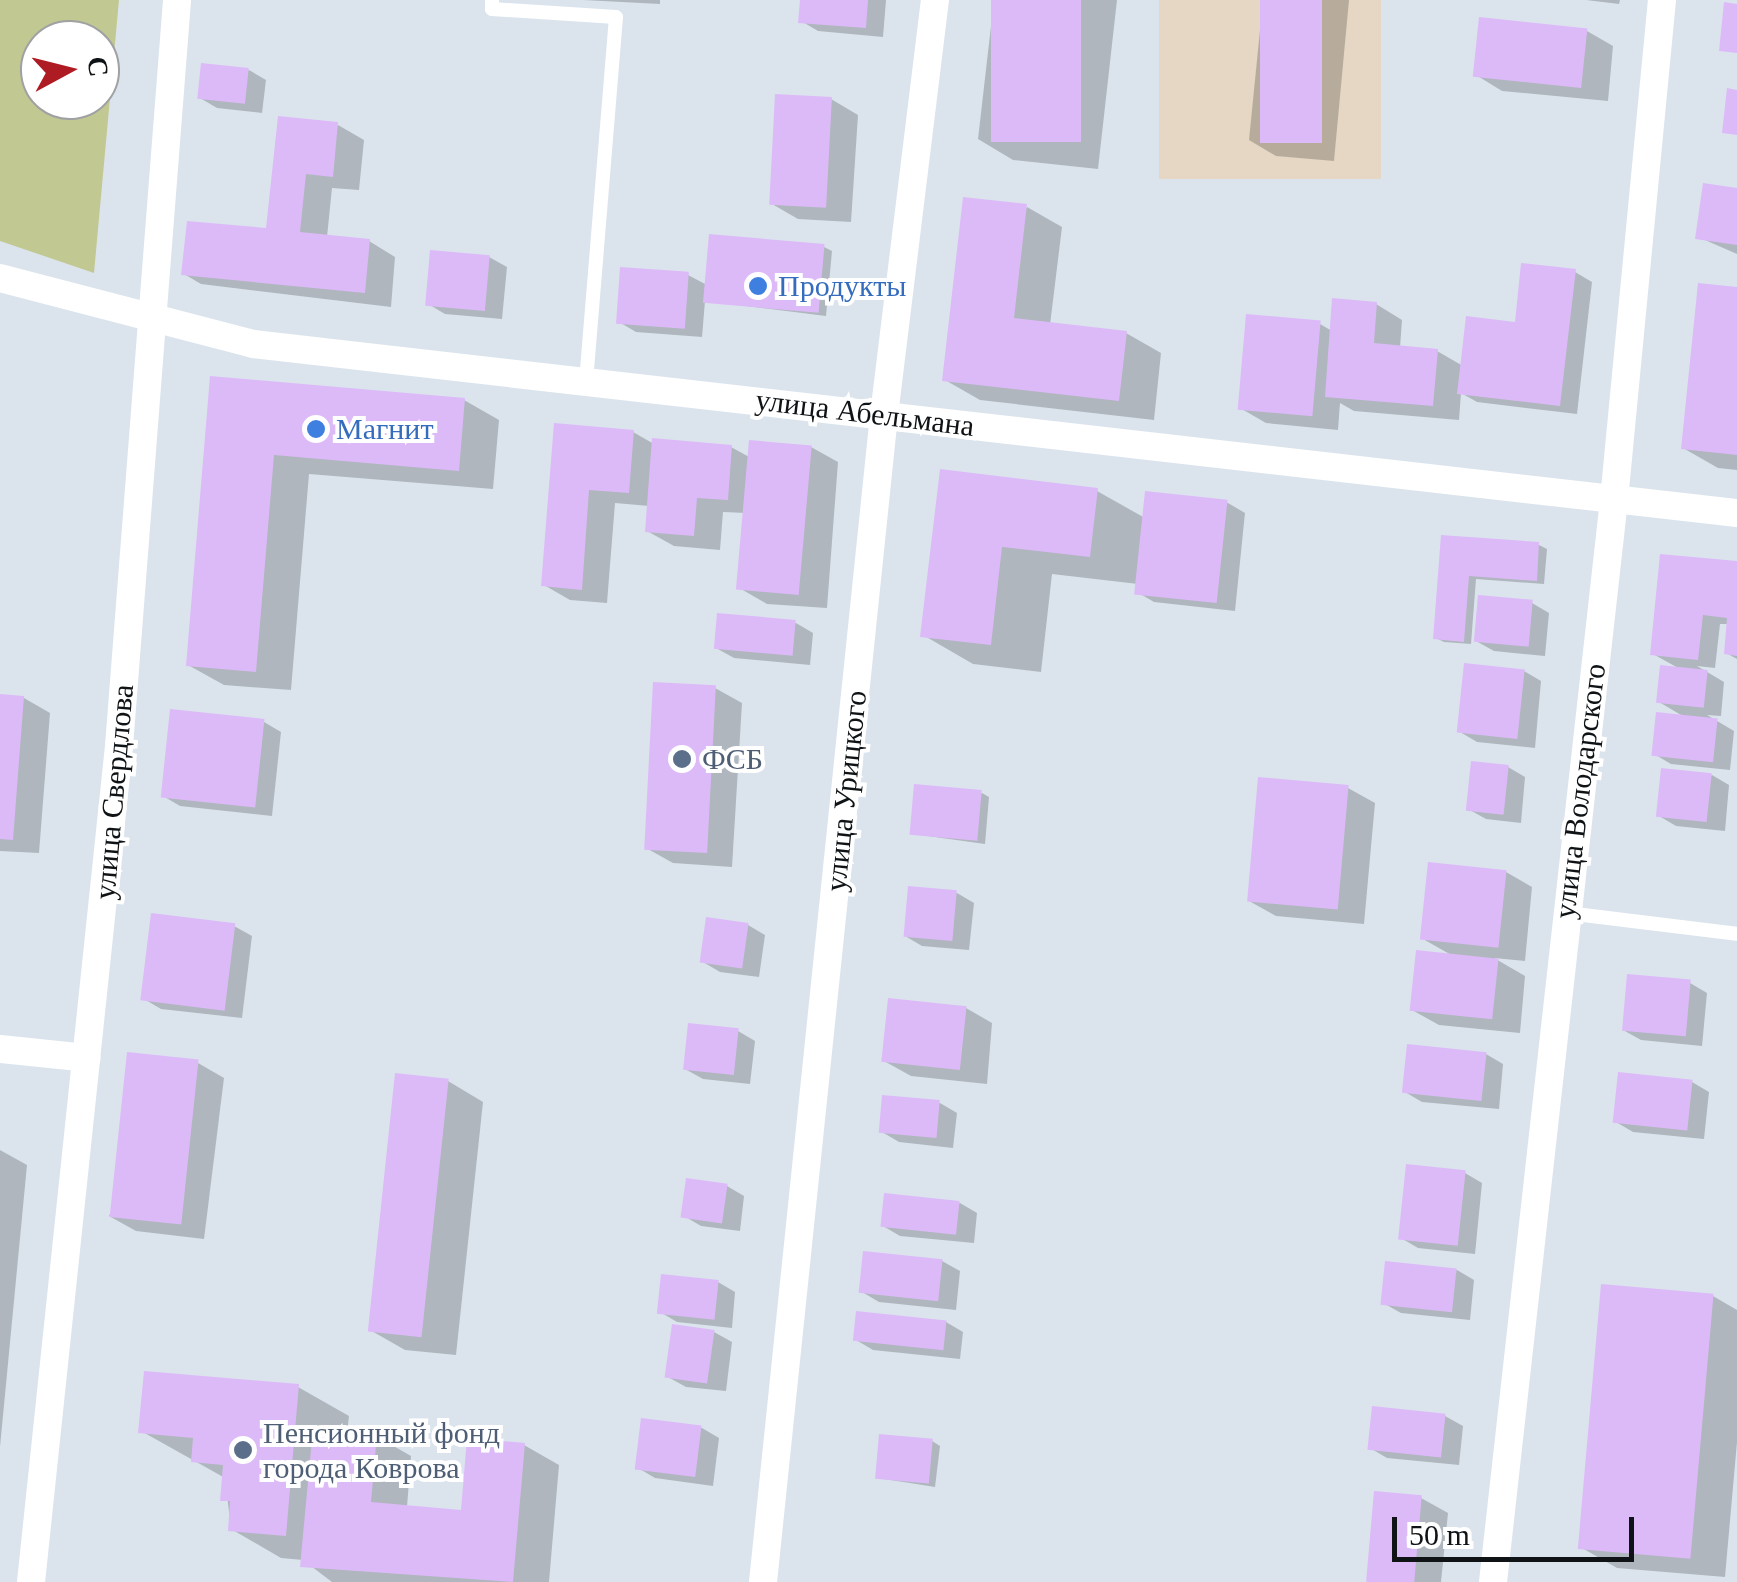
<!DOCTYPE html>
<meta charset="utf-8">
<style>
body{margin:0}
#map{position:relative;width:1737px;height:1582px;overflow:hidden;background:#dbe4ed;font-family:Georgia,serif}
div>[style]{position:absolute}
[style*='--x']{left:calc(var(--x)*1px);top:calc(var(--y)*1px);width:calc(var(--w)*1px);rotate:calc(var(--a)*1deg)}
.industrial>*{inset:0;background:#e5d7c4;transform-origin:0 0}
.green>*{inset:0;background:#c2c892}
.shadow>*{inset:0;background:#0003}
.building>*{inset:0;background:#dcbaf8;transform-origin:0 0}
.service>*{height:14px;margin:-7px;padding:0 7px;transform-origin:7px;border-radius:7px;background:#fff}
.minor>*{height:28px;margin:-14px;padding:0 14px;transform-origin:14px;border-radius:14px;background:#fff}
.dots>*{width:28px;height:28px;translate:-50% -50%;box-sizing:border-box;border:5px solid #fff;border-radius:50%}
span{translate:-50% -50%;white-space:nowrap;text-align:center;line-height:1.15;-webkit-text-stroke:8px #fff;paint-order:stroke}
.shop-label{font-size:30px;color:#366cbe}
.left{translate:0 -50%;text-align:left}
.street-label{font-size:30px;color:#0f1316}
.service-label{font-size:30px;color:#4e5e75}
.north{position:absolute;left:20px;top:20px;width:100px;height:100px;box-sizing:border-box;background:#fff;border:2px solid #9fa1a2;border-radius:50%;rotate:83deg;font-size:28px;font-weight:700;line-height:40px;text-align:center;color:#0f1316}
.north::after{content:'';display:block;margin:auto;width:35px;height:45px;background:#ae1b22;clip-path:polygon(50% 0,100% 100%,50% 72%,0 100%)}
.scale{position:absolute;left:1392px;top:1517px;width:242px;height:45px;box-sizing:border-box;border:5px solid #0f1316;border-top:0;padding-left:12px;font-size:30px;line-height:35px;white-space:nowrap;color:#0f1316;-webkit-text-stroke:8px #fff;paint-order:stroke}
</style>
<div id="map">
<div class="industrial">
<div style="left:1159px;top:0;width:222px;height:179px"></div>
</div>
<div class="green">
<div style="clip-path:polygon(evenodd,0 0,119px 0,94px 273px,0 241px,0 0,100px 40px,100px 100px,40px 100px,40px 40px,100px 40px)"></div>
</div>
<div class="shadow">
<div style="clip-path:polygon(583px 0,660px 0,660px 4px)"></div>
<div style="clip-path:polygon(803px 0,886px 0,883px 37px,818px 31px,801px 21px)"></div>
<div style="clip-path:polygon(994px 0,1117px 0,1098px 169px,1013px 160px,978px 139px)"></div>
<div style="clip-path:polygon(1263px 0,1349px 0,1334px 161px,1276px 156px,1249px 140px)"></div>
<div style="clip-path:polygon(1586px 0,1620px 0,1619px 4px)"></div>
<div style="clip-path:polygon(1587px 31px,1613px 46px,1608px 101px,1502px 91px,1476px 75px)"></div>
<div style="clip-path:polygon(249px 70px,266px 80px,262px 113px,217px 108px,200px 98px)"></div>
<div style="clip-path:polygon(831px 99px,858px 115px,851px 222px,798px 219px,772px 204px)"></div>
<div style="clip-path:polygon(338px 125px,364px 140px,359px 190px,332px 188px,327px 237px,369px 241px,395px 257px,391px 307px,201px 284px,184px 274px,268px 231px)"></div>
<div style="clip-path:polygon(1737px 191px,1737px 254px,1698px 237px)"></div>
<div style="clip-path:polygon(1027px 207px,1062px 227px,1050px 325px,1126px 333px,1161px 353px,1154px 420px,980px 400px,945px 380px)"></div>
<div style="clip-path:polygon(824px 247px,832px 251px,826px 316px,705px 301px,702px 337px,636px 332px,619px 322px,688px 275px,707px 285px)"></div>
<div style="clip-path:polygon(489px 257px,507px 267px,502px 319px,445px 314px,428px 304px)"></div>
<div style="clip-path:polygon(1575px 272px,1592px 282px,1577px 414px,1477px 402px,1461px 393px,1459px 420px,1354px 411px,1340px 403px,1338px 430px,1266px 423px,1240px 408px,1320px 324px,1332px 331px,1376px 304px,1402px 320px,1400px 348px,1437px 351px,1463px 366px)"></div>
<div style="clip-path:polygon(1737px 289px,1737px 470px,1718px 468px,1683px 448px)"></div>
<div style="clip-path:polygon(212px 379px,464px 400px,499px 420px,493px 489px,309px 474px,291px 690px,224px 685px,188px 665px)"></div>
<div style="clip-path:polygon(556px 426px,633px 432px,654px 444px,731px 447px,751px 458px,811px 447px,838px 462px,827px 608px,767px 604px,741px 589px,746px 513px,723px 512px,720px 550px,674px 546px,647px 531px,649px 506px,615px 503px,607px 603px,570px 600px,544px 585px)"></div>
<div style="clip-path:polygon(942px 472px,1097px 491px,1145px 518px,1228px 503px,1245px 513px,1235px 611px,1154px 602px,1137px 592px,1138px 584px,1052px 574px,1041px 672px,973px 664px,923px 635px)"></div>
<div style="clip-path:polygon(1443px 538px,1539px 545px,1547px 549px,1544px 584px,1476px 579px,1471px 644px,1444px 642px,1436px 638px)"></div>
<div style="clip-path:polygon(1737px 564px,1737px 659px,1726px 653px,1729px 624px,1720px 624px,1715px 668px,1697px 666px,1724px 682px,1721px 716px,1707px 715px,1734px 731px,1730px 770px,1671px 764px,1654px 754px,1686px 718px,1659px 702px,1680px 669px,1653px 654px)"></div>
<div style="clip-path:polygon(1532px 603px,1549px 613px,1545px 656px,1494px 651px,1476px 641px)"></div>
<div style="clip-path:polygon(796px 623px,813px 633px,810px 665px,734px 658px,716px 648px)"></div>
<div style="clip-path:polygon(1524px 671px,1541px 681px,1535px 748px,1477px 742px,1460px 732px)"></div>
<div style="clip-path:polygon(715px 688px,742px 703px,732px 867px,673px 863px,646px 848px)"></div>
<div style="clip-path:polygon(0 696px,24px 698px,50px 713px,39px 853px,0 851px)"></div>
<div style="clip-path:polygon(264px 722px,281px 732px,272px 816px,180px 806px,163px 796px)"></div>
<div style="clip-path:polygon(1508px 767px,1525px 777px,1521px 823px,1486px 819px,1468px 809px)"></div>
<div style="clip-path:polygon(1712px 775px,1729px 785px,1725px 831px,1676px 826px,1659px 816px)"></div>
<div style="clip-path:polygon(1348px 788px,1375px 803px,1364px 924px,1276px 916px,1249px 901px)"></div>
<div style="clip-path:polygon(982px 793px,989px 797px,985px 844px,913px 834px)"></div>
<div style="clip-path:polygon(1506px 872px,1532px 887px,1525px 961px,1494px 958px,1525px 976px,1520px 1033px,1439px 1025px,1412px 1010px,1453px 956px,1423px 939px)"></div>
<div style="clip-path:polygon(957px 893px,974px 903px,969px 950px,922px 946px,905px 936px)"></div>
<div style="clip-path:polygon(748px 925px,765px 935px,759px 977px,720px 972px,703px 962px)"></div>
<div style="clip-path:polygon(234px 926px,252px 936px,242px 1018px,161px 1009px,144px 999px)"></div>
<div style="clip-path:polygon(1690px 983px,1707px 993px,1702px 1046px,1641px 1040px,1623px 1030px)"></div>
<div style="clip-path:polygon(966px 1008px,992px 1023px,987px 1084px,911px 1076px,884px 1061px)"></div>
<div style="clip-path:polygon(738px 1031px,755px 1041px,750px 1084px,703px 1079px,685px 1069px)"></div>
<div style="clip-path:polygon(1486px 1054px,1503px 1064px,1499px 1109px,1422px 1102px,1405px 1092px)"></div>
<div style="clip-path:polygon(198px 1063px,224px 1078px,204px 1239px,136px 1231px,109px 1216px)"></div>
<div style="clip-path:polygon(448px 1081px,483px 1102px,456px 1355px,405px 1350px,370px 1330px)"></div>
<div style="clip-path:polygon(1692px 1082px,1709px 1092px,1704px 1139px,1633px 1132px,1616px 1122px)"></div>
<div style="clip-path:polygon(940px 1103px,957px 1113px,953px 1148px,899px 1142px,882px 1132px)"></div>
<div style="clip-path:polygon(0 1150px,27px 1165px,0 1447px)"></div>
<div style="clip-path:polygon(1465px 1173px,1482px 1183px,1475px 1254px,1418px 1248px,1401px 1238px)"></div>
<div style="clip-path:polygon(727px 1186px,744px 1196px,740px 1231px,701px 1226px,684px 1216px)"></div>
<div style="clip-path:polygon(960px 1203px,977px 1213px,974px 1243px,900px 1236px,883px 1226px)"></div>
<div style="clip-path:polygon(942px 1261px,960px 1271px,956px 1310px,879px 1302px,862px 1292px)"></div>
<div style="clip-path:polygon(1457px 1270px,1474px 1280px,1470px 1320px,1401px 1313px,1383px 1303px)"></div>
<div style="clip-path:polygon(718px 1282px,735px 1292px,732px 1328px,677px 1322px,660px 1312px)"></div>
<div style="clip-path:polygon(1713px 1296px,1737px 1310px,1737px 1442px,1725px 1577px,1617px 1568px,1582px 1548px)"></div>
<div style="clip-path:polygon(946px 1322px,963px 1332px,960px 1359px,873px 1350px,856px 1340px)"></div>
<div style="clip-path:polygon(714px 1332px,732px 1342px,726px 1391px,686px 1387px,668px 1377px)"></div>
<div style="clip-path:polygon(298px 1387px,349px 1416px,347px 1433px,376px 1436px,411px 1456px,407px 1507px,463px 1512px,524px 1445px,559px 1465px,549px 1582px,332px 1582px,303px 1560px,281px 1558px,231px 1529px,225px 1478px,141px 1431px)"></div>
<div style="clip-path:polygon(1445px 1416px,1463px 1426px,1459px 1465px,1387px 1458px,1370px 1448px)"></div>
<div style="clip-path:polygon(643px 1421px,702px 1428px,719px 1438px,713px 1486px,655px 1478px,638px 1468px)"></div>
<div style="clip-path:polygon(932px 1441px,940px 1446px,935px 1487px,878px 1478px)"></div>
<div style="clip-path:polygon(1421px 1498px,1448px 1513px,1441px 1582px,1368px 1582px)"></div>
</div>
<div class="building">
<div style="clip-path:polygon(800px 0,868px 0,866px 28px,798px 23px)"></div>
<div style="left:991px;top:0;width:90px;height:142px"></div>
<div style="left:1260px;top:0;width:62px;height:143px"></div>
<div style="clip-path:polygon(1724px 2px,1737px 4px,1737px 53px,1719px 51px)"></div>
<div style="left:1479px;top:17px;width:109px;height:60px;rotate:6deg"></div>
<div style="left:201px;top:63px;width:48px;height:36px;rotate:6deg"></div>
<div style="clip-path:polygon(1727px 88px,1737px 90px,1737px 135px,1722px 133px)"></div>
<div style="left:775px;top:94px;width:57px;height:111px;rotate:3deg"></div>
<div style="clip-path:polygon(278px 116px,338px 122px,333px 177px,306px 174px,300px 232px,370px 239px,365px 293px,181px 275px,187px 221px,266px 228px)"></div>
<div style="clip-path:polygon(1703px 183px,1737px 188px,1737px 245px,1695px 239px)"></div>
<div style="clip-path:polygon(963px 197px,1027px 204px,1014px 318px,1127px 331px,1119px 401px,942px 381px)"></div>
<div style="left:709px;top:234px;width:116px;height:69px;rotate:5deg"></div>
<div style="left:430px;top:250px;width:60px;height:56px;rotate:5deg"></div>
<div style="clip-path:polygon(1521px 263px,1576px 269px,1560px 406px,1457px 394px,1466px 316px,1515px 322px)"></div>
<div style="left:620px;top:267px;width:69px;height:57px;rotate:4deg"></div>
<div style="clip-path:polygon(1698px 283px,1737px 287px,1737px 455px,1681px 449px)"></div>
<div style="clip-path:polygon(1332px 298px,1377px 302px,1374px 343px,1438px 349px,1433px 406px,1325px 397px)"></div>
<div style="left:1246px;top:314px;width:75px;height:96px;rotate:5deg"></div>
<div style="clip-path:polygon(210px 376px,465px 398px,459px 471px,274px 455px,256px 672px,186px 666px)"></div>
<div style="clip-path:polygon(554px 423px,634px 430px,629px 493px,589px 490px,582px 590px,541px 586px)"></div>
<div style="clip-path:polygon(652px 438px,732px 445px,728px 500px,697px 498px,694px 536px,645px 532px)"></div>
<div style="left:749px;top:440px;width:63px;height:150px;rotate:5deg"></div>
<div style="clip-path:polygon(940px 469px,1098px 488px,1090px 557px,1002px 547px,991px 645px,920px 637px)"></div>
<div style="left:1145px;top:491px;width:83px;height:104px;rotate:6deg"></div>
<div style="clip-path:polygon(1441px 535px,1539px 542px,1537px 581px,1469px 576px,1464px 642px,1433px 639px)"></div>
<div style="clip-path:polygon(1660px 554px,1737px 561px,1737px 656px,1724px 654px,1727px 618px,1703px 615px,1698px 660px,1650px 655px)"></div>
<div style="left:1478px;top:595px;width:55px;height:47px;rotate:5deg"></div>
<div style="left:717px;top:613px;width:79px;height:36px;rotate:5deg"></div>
<div style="left:1464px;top:663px;width:61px;height:70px;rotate:6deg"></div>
<div style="left:1660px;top:665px;width:48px;height:38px;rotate:6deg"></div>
<div style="left:653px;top:682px;width:63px;height:168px;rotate:3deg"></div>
<div style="clip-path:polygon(0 694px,24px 696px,13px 840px,0 839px)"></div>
<div style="left:170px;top:709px;width:95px;height:89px;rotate:6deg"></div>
<div style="left:1656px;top:712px;width:62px;height:44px;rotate:6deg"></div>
<div style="left:1471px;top:761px;width:38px;height:50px;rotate:6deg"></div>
<div style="left:1661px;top:768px;width:51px;height:49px;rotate:6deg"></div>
<div style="left:1258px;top:777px;width:91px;height:125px;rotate:5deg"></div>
<div style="left:914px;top:784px;width:68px;height:51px;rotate:5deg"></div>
<div style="left:1428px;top:862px;width:79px;height:78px;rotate:6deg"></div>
<div style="left:908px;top:886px;width:49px;height:51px;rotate:5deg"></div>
<div style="left:151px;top:913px;width:85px;height:88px;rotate:7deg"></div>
<div style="left:706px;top:917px;width:43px;height:46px;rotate:8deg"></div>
<div style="left:1416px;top:950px;width:83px;height:61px;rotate:6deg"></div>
<div style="left:1627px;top:974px;width:64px;height:57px;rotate:5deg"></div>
<div style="left:888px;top:998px;width:79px;height:64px;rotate:6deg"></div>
<div style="left:688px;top:1023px;width:51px;height:47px;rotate:6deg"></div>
<div style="left:1407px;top:1044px;width:80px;height:49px;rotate:6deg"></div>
<div style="left:127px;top:1052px;width:72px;height:166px;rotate:6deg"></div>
<div style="left:1618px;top:1072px;width:75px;height:51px;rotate:6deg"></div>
<div style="left:395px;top:1073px;width:54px;height:260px;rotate:6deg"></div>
<div style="left:882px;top:1095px;width:58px;height:38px;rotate:5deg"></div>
<div style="left:1406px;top:1164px;width:60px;height:76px;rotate:6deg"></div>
<div style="left:686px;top:1178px;width:42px;height:40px;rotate:8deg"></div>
<div style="left:884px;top:1193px;width:76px;height:34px;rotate:6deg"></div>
<div style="left:863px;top:1251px;width:80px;height:42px;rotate:6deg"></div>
<div style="left:1385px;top:1261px;width:72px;height:44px;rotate:6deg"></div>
<div style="left:661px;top:1274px;width:58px;height:40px;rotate:6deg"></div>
<div style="left:1601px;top:1284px;width:113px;height:266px;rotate:5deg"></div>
<div style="left:856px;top:1311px;width:91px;height:30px;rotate:6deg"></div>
<div style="left:672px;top:1324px;width:43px;height:54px;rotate:8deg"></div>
<div style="clip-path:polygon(144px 1371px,299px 1384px,286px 1536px,228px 1531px,230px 1501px,220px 1501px,223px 1465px,191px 1462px,193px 1438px,138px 1433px)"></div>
<div style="left:1372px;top:1406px;width:74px;height:44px;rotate:6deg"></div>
<div style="left:641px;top:1418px;width:61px;height:52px;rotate:7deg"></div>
<div style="clip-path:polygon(313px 1428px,377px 1434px,371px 1502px,461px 1510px,467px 1438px,525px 1443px,513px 1582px,300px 1567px)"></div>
<div style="left:879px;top:1434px;width:54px;height:45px;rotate:5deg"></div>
<div style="left:1374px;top:1491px;width:48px;height:91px;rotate:5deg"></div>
</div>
<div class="service">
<div style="--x:492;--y:0;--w:9;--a:90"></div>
<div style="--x:492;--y:9;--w:124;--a:3.7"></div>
<div style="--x:616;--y:17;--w:363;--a:94.7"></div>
<div style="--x:1567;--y:913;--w:171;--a:7"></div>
</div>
<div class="minor">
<div style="--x:0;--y:278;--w:261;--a:14.6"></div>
<div style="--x:253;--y:344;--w:1494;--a:6.5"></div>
<div style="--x:0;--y:1049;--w:87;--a:5.9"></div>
<div style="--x:31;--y:1582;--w:841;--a:-83.99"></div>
<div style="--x:119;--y:746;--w:748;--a:-85.55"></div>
<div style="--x:763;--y:1582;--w:1173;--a:-84.08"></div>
<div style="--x:884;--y:415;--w:418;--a:-83"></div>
<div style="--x:1493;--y:1582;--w:1089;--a:-83.62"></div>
<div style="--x:1614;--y:500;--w:502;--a:-84.52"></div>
</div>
<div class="dots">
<div style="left:758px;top:286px;background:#3f7fe0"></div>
<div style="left:316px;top:429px;background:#3f7fe0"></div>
<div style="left:682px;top:759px;background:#5c6f8a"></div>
<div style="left:243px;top:1450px;background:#5c6f8a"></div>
</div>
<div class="shop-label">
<span class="left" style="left:778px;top:286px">Продукты</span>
<span class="left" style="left:336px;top:429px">Магнит</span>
</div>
<div class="street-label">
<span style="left:865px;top:413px;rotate:7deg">улица Абельмана</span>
<span style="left:846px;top:791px;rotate:-84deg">улица Урицкого</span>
<span style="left:1580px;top:791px;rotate:-83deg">улица Володарского</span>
<span style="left:114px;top:792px;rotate:-85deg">улица Свердлова</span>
</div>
<div class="service-label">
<span class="left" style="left:702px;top:759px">ФСБ</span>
<span class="left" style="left:263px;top:1450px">Пенсионный фонд<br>города Коврова</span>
</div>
<div class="north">С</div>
<div class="scale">50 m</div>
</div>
